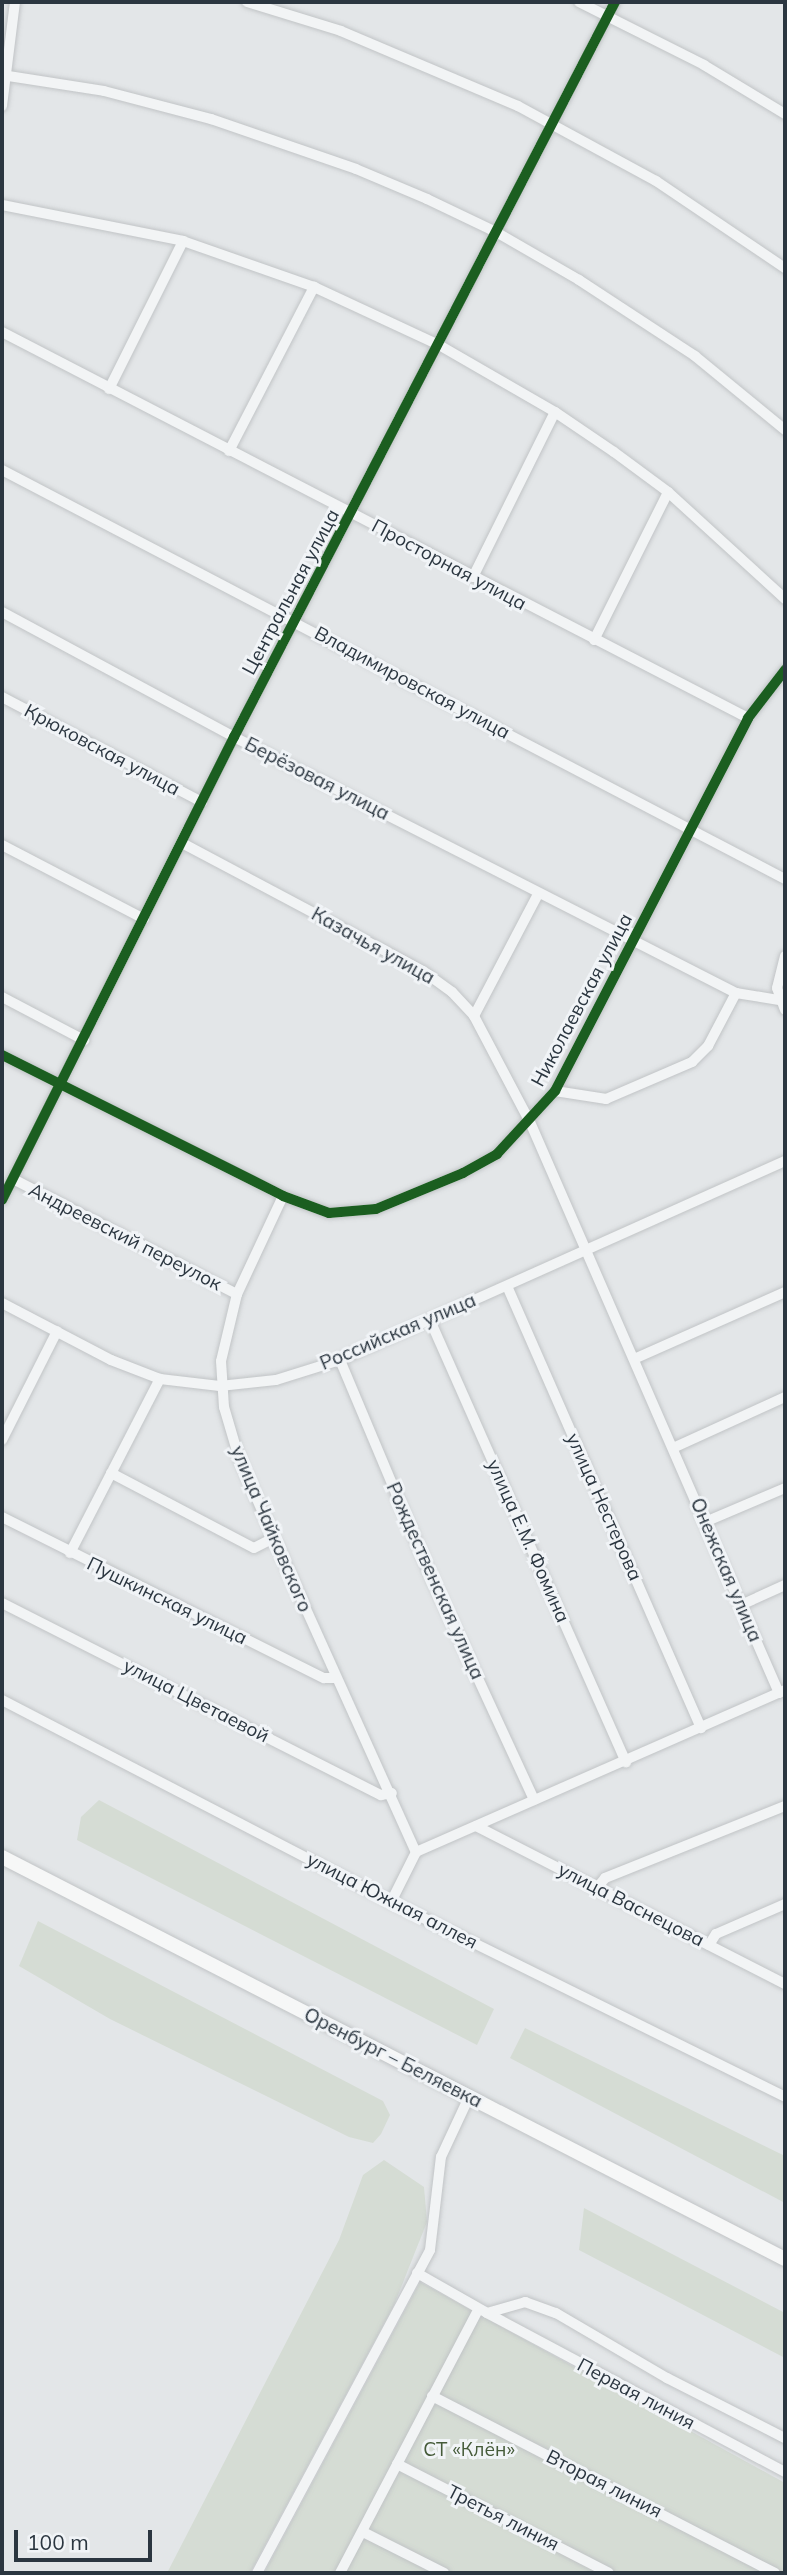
<!DOCTYPE html>
<meta charset="utf-8">
<style>
body{margin:0}
#map{position:relative;width:787px;height:2575px;overflow:hidden;background:#e3e6e8;font-family:Mulish,sans-serif}
div>[style]{position:absolute}
[style*='--x']{left:calc(var(--x)*1px);top:calc(var(--y)*1px);width:calc(var(--w)*1px);rotate:calc(var(--a)*1deg)}
.green>*{inset:0;background:#d5dcd4}
.roads{filter:drop-shadow(0 0 2px #c1c4c6) drop-shadow(0 0 2px #c1c4c6)}
.minor>*{height:10px;margin:-5px;padding:0 5px;transform-origin:5px;border-radius:5px;background:#f2f4f5}
.major>*{height:14px;margin:-7px;padding:0 7px;transform-origin:7px;border-radius:7px;background:#f6f7f7}
.cycleway>*{height:10px;margin:-5px;padding:0 5px;transform-origin:5px;border-radius:5px;background:#1b5e20}
span{translate:-50% -50%;white-space:nowrap;text-align:center;line-height:1.15;-webkit-text-stroke:6px #f1f4f7;paint-order:stroke}
.street-label{font-size:19px;color:#2b3640}
.park-label{font-size:19px;color:#455b39}
.frame{position:absolute;inset:0;border:4px solid #2b3640;pointer-events:none}
.scale{position:absolute;left:14px;top:2530px;width:138px;height:32px;box-sizing:border-box;border:4px solid #2b3640;border-top:0;padding-left:9px;font-size:21px;line-height:24px;white-space:nowrap;color:#2b3640;-webkit-text-stroke:5px #f1f4f7;paint-order:stroke}
</style>
<div id="map">
<div class="green">
<div style="clip-path:polygon(99px 1800px,494px 2009px,477px 2045px,77px 1840px,81px 1817px)"></div>
<div style="clip-path:polygon(38px 1921px,383px 2101px,390px 2115px,381px 2134px,373px 2143px,349px 2137px,110px 2019px,19px 1966px)"></div>
<div style="clip-path:polygon(525px 2028px,785px 2156px,785px 2203px,510px 2058px)"></div>
<div style="clip-path:polygon(384px 2160px,424px 2187px,427px 2222px,394px 2305px,250px 2573px,167px 2573px,339px 2240px,363px 2175px)"></div>
<div style="clip-path:polygon(584px 2208px,785px 2313px,785px 2358px,579px 2250px)"></div>
<div style="clip-path:polygon(420px 2282px,785px 2483px,785px 2573px,264px 2573px)"></div>
</div>
<div class="roads">
<div class="minor">
<div style="--x:247;--y:2;--w:98;--a:17.1"></div>
<div style="--x:341;--y:31;--w:192;--a:23"></div>
<div style="--x:518;--y:106;--w:157;--a:28.5"></div>
<div style="--x:656;--y:181;--w:156;--a:34"></div>
<div style="--x:579;--y:2;--w:140;--a:26.7"></div>
<div style="--x:704;--y:65;--w:95;--a:31.2"></div>
<div style="--x:2;--y:75;--w:103;--a:8.9"></div>
<div style="--x:104;--y:91;--w:111;--a:14.7"></div>
<div style="--x:211;--y:119;--w:153;--a:19"></div>
<div style="--x:356;--y:169;--w:77;--a:22.9"></div>
<div style="--x:427;--y:199;--w:76;--a:25.6"></div>
<div style="--x:496;--y:232;--w:96;--a:30"></div>
<div style="--x:579;--y:280;--w:139;--a:33.2"></div>
<div style="--x:695;--y:356;--w:117;--a:39.4"></div>
<div style="--x:2;--y:106;--w:105;--a:-82.9"></div>
<div style="--x:2;--y:205;--w:185;--a:11.2"></div>
<div style="--x:183;--y:241;--w:139;--a:19.3"></div>
<div style="--x:314;--y:287;--w:138;--a:24.9"></div>
<div style="--x:439;--y:345;--w:134;--a:30"></div>
<div style="--x:555;--y:412;--w:71;--a:34.1"></div>
<div style="--x:614;--y:452;--w:67;--a:36.5"></div>
<div style="--x:668;--y:492;--w:159;--a:42.4"></div>
<div style="--x:2;--y:332;--w:840;--a:27.36"></div>
<div style="--x:109;--y:389;--w:165;--a:-63.4"></div>
<div style="--x:229;--y:451;--w:185;--a:-62.6"></div>
<div style="--x:2;--y:470;--w:883;--a:27.58"></div>
<div style="--x:473;--y:577;--w:184;--a:-63.6"></div>
<div style="--x:2;--y:612;--w:264;--a:28.3"></div>
<div style="--x:234;--y:737;--w:564;--a:27.02"></div>
<div style="--x:736;--y:993;--w:50;--a:9.3"></div>
<div style="--x:594;--y:640;--w:165;--a:-63.4"></div>
<div style="--x:2;--y:697;--w:226;--a:27.7"></div>
<div style="--x:182;--y:843;--w:273;--a:28"></div>
<div style="--x:423;--y:971;--w:36;--a:36"></div>
<div style="--x:452;--y:992;--w:33;--a:47"></div>
<div style="--x:474;--y:1016;--w:120;--a:62.2"></div>
<div style="--x:530;--y:1122;--w:623;--a:66.44"></div>
<div style="--x:2;--y:845;--w:160;--a:27.5"></div>
<div style="--x:785;--y:956;--w:33;--a:104"></div>
<div style="--x:777;--y:988;--w:23;--a:70"></div>
<div style="--x:2;--y:997;--w:93;--a:27.7"></div>
<div style="--x:474;--y:1016;--w:138;--a:-62.3"></div>
<div style="--x:2;--y:1055;--w:314;--a:26.6"></div>
<div style="--x:283;--y:1196;--w:49;--a:20.3"></div>
<div style="--x:329;--y:1213;--w:47;--a:-4.9"></div>
<div style="--x:376;--y:1209;--w:94;--a:-22.5"></div>
<div style="--x:463;--y:1173;--w:39;--a:-29"></div>
<div style="--x:497;--y:1154;--w:86;--a:-47.4"></div>
<div style="--x:555;--y:1091;--w:420;--a:-62.6"></div>
<div style="--x:748;--y:718;--w:61;--a:-52.4"></div>
<div style="--x:555;--y:1091;--w:52;--a:8.9"></div>
<div style="--x:606;--y:1099;--w:94;--a:-23.3"></div>
<div style="--x:692;--y:1062;--w:23;--a:-45"></div>
<div style="--x:708;--y:1046;--w:60;--a:-62.2"></div>
<div style="--x:13;--y:1179;--w:252;--a:27.2"></div>
<div style="--x:283;--y:1196;--w:108;--a:115.1"></div>
<div style="--x:237;--y:1294;--w:69;--a:103.4"></div>
<div style="--x:221;--y:1361;--w:46;--a:86.3"></div>
<div style="--x:224;--y:1407;--w:53;--a:73.6"></div>
<div style="--x:239;--y:1458;--w:87;--a:66.4"></div>
<div style="--x:274;--y:1538;--w:345;--a:65.7"></div>
<div style="--x:2;--y:1200;--w:518;--a:-63.39"></div>
<div style="--x:234;--y:737;--w:828;--a:-62.6"></div>
<div style="--x:507;--y:1286;--w:483;--a:66.3"></div>
<div style="--x:2;--y:1303;--w:123;--a:27.6"></div>
<div style="--x:111;--y:1360;--w:53;--a:21.2"></div>
<div style="--x:160;--y:1379;--w:60;--a:6.7"></div>
<div style="--x:220;--y:1386;--w:56;--a:-6.1"></div>
<div style="--x:276;--y:1380;--w:67;--a:-17.4"></div>
<div style="--x:340;--y:1360;--w:487;--a:-24.1"></div>
<div style="--x:430;--y:1320;--w:484;--a:66.1"></div>
<div style="--x:634;--y:1359;--w:165;--a:-23.9"></div>
<div style="--x:340;--y:1360;--w:240;--a:67.2"></div>
<div style="--x:433;--y:1581;--w:241;--a:65.2"></div>
<div style="--x:2;--y:1440;--w:122;--a:-63.2"></div>
<div style="--x:673;--y:1448;--w:123;--a:-24.5"></div>
<div style="--x:111;--y:1473;--w:161;--a:27.7"></div>
<div style="--x:254;--y:1548;--w:22;--a:-27"></div>
<div style="--x:2;--y:1517;--w:360;--a:26.6"></div>
<div style="--x:324;--y:1678;--w:11;--a:0"></div>
<div style="--x:705;--y:1522;--w:87;--a:-23"></div>
<div style="--x:70;--y:1553;--w:196;--a:-62.7"></div>
<div style="--x:2;--y:1603;--w:425;--a:26.9"></div>
<div style="--x:381;--y:1795;--w:11;--a:-10"></div>
<div style="--x:741;--y:1605;--w:48;--a:-24.4"></div>
<div style="--x:2;--y:1700;--w:438;--a:27.4"></div>
<div style="--x:391;--y:1902;--w:440;--a:26.3"></div>
<div style="--x:476;--y:1826;--w:347;--a:27.1"></div>
<div style="--x:597;--y:1888;--w:13;--a:-51"></div>
<div style="--x:605;--y:1878;--w:194;--a:-21.8"></div>
<div style="--x:391;--y:1902;--w:56;--a:-63.4"></div>
<div style="--x:416;--y:1852;--w:403;--a:-23.7"></div>
<div style="--x:709;--y:1945;--w:13;--a:-58"></div>
<div style="--x:716;--y:1934;--w:75;--a:-23.5"></div>
<div style="--x:417;--y:2273;--w:81;--a:29.7"></div>
<div style="--x:487;--y:2313;--w:40;--a:-16"></div>
<div style="--x:525;--y:2302;--w:33;--a:20"></div>
<div style="--x:556;--y:2313;--w:129;--a:30.4"></div>
<div style="--x:667;--y:2378;--w:132;--a:27"></div>
<div style="--x:487;--y:2313;--w:338;--a:28.1"></div>
<div style="--x:432;--y:2396;--w:386;--a:27.3"></div>
<div style="--x:397;--y:2464;--w:238;--a:27.2"></div>
<div style="--x:363;--y:2532;--w:91;--a:26.8"></div>
<div style="--x:257;--y:2573;--w:366;--a:-61.8"></div>
<div style="--x:430;--y:2250;--w:94;--a:-83.3"></div>
<div style="--x:441;--y:2157;--w:66;--a:-65"></div>
<div style="--x:340;--y:2573;--w:297;--a:-62.3"></div>
</div>
<div class="major">
<div style="--x:2;--y:1857;--w:880;--a:27.18"></div>
</div>
</div>
<div class="cycleway">
<div style="--x:2;--y:1055;--w:314;--a:26.6"></div>
<div style="--x:283;--y:1196;--w:49;--a:20.3"></div>
<div style="--x:329;--y:1213;--w:47;--a:-4.9"></div>
<div style="--x:376;--y:1209;--w:94;--a:-22.5"></div>
<div style="--x:463;--y:1173;--w:39;--a:-29"></div>
<div style="--x:497;--y:1154;--w:86;--a:-47.4"></div>
<div style="--x:555;--y:1091;--w:420;--a:-62.6"></div>
<div style="--x:748;--y:718;--w:61;--a:-52.4"></div>
<div style="--x:2;--y:1200;--w:518;--a:-63.39"></div>
<div style="--x:234;--y:737;--w:828;--a:-62.6"></div>
</div>
<div class="street-label">
<span style="left:449px;top:565px;rotate:28deg">Просторная улица</span>
<span style="left:291px;top:592px;rotate:-62deg">Центральная улица</span>
<span style="left:412px;top:683px;rotate:28deg">Владимировская улица</span>
<span style="left:102px;top:750px;rotate:28deg">Крюковская улица</span>
<span style="left:317px;top:779px;rotate:27deg">Берёзовая улица</span>
<span style="left:373px;top:946px;rotate:29deg">Казачья улица</span>
<span style="left:582px;top:1000px;rotate:-62deg">Николаевская улица</span>
<span style="left:125px;top:1237px;rotate:27deg">Андреевский переулок</span>
<span style="left:398px;top:1332px;rotate:-23deg">Российская улица</span>
<span style="left:604px;top:1507px;rotate:66deg">улица Нестерова</span>
<span style="left:271px;top:1529px;rotate:67deg">улица Чайковского</span>
<span style="left:528px;top:1541px;rotate:66deg">улица Е.М. Фомина</span>
<span style="left:726px;top:1570px;rotate:67deg">Онежская улица</span>
<span style="left:435px;top:1581px;rotate:66deg">Рождественская улица</span>
<span style="left:167px;top:1601px;rotate:26deg">Пушкинская улица</span>
<span style="left:196px;top:1701px;rotate:27deg">улица Цветаевой</span>
<span style="left:392px;top:1901px;rotate:27deg">улица Южная аллея</span>
<span style="left:631px;top:1905px;rotate:27deg">улица Васнецова</span>
<span style="left:393px;top:2058px;rotate:27deg">Оренбург – Беляевка</span>
<span style="left:636px;top:2394px;rotate:28deg">Первая линия</span>
<span style="left:604px;top:2484px;rotate:27deg">Вторая линия</span>
<span style="left:503px;top:2518px;rotate:27deg">Третья линия</span>
</div>
<div class="park-label">
<span style="left:469px;top:2450px">СТ «Клён»</span>
</div>
<div class="frame"></div>
<div class="scale">100 m</div>
</div>
